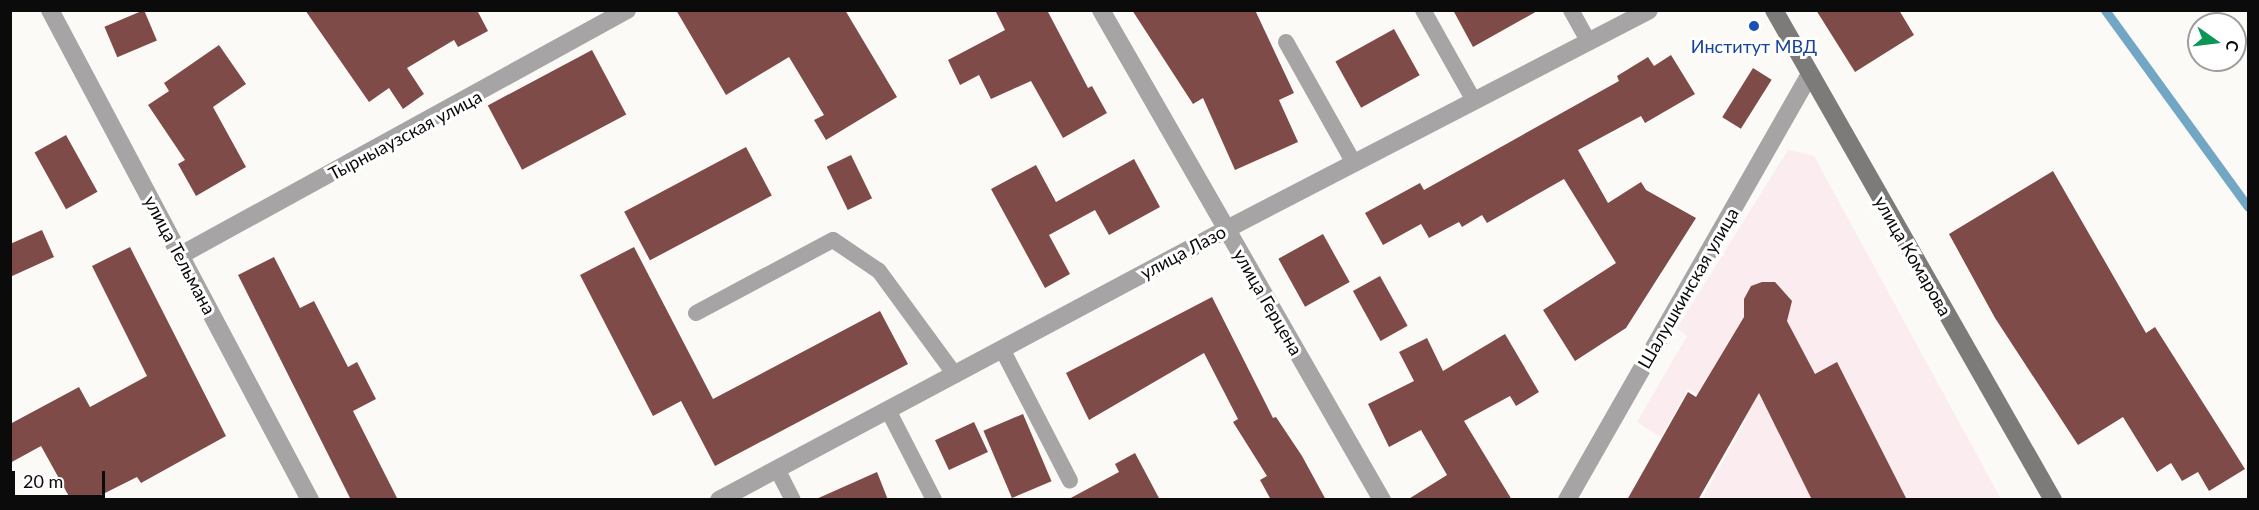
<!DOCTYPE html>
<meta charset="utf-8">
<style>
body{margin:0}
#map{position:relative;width:2259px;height:510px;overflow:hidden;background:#fcfaf7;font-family:Lato,sans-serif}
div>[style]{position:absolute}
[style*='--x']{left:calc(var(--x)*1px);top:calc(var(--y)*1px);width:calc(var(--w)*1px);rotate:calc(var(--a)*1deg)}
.education>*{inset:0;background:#fbecef}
.stream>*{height:9px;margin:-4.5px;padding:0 4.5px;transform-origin:4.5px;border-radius:4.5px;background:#72a6c5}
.building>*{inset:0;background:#7f4b49;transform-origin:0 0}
.lane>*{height:16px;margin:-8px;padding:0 8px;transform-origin:8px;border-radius:8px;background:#a6a4a4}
.street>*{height:18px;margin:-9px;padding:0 9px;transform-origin:9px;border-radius:9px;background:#a6a4a4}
.secondary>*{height:18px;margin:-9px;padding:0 9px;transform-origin:9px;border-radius:9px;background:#7d7b7a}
.dots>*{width:16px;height:16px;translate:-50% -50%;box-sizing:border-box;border:3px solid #fff;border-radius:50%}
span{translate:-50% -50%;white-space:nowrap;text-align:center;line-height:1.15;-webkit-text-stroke:6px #fff;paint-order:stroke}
.transit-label{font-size:18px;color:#164399}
.street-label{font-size:18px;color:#0c0b0b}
.frame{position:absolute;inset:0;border:12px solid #0c0b0b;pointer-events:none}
.north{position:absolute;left:2187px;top:12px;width:60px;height:60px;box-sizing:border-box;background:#fff;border:2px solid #9e9d9d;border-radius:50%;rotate:104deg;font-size:16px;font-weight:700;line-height:24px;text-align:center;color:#0c0b0b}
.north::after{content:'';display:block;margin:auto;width:21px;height:27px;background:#0b9656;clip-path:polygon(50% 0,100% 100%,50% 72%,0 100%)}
.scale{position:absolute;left:12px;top:471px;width:93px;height:27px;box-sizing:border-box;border:3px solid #0c0b0b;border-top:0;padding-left:8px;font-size:18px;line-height:21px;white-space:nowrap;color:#0c0b0b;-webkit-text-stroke:4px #fff;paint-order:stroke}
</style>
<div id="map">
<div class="education">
<div style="clip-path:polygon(1788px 150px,1814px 156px,2001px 499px,1702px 499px,1746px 420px,1688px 389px,1661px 437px,1637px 422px,1687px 336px,1677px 328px)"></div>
</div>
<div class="stream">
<div style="--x:2105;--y:10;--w:243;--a:54"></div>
</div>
<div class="building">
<div style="left:144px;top:10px;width:33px;height:43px;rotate:67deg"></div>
<div style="clip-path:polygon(305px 10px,477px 10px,488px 31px,458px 47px,454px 40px,407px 68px,424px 94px,403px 109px,389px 88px,369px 102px)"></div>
<div style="clip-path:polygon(676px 10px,845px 10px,897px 97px,826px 140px,814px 120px,824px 115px,789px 57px,726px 95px)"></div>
<div style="clip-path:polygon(995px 10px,1047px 10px,1088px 88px,1092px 86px,1107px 113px,1063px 138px,1031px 81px,991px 99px,979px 75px,960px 85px,948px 60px,1005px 30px)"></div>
<div style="clip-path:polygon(1132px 10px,1255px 10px,1294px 93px,1279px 100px,1298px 142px,1235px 170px,1203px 98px,1193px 104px)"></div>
<div style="clip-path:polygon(1453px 10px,1539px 10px,1473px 47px)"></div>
<div style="clip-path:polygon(1816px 10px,1899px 10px,1914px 35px,1855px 72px)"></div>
<div style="left:1394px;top:29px;width:53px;height:67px;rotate:61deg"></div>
<div style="clip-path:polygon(219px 45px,246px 84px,213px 107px,246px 167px,196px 196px,178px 164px,185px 160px,148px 105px,169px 91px,164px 83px)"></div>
<div style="left:592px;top:50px;width:73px;height:118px;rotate:62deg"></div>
<div style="clip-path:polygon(1671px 55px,1695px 94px,1645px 123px,1641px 116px,1578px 150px,1608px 203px,1641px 182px,1646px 190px,1696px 218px,1626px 328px,1575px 361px,1543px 310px,1616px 263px,1564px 179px,1487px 223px,1482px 215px,1462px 227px,1459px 222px,1429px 238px,1421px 224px,1383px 245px,1365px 213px,1420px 183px,1424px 190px,1619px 81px,1617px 76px,1648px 57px,1654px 66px)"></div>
<div style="left:1753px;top:68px;width:22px;height:58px;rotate:32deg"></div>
<div style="left:66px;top:135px;width:65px;height:36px;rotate:61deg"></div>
<div style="left:746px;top:147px;width:55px;height:138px;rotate:62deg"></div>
<div style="left:851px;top:155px;width:48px;height:27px;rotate:64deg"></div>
<div style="clip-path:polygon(1134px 159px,1160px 207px,1109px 235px,1095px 210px,1049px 235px,1070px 274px,1045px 288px,991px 189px,1036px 165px,1056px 202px)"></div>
<div style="clip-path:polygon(2053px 171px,2146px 333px,2155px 327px,2245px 469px,2209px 491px,2198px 472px,2182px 481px,2171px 463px,2157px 472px,2123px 417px,2078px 445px,1995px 318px,1949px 234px)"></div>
<div style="clip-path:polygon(42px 230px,54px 257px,10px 277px,10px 244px)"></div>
<div style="left:1323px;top:234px;width:55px;height:51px;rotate:61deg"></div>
<div style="clip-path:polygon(130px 247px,226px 436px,141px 483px,137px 477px,91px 500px,71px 500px,41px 446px,10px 463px,10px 424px,79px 387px,90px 407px,147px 376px,92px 266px)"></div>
<div style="clip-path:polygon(634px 247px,713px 399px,880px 311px,908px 364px,715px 466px,681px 401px,653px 416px,580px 275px)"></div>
<div style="clip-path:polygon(274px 257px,300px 308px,314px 301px,348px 367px,357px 362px,376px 399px,353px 411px,398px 500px,351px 500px,238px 275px)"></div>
<div style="left:1380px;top:276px;width:57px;height:31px;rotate:61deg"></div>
<div style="clip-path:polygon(1762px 282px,1775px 282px,1792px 301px,1787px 321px,1815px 374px,1837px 362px,1907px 500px,1812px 500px,1759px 393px,1698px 500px,1627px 500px,1688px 392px,1696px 397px,1744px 317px,1744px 299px,1751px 286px)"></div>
<div style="clip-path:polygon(1212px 297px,1273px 418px,1276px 417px,1302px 456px,1326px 500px,1271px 500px,1260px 480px,1267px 476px,1233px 422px,1238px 419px,1204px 353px,1089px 420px,1066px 373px)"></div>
<div style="clip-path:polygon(1505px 334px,1539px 392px,1516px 406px,1510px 396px,1464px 421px,1512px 500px,1407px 500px,1447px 475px,1421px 430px,1389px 447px,1368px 404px,1414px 381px,1399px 352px,1427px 338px,1443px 371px)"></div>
<div style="left:1023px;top:414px;width:73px;height:43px;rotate:67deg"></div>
<div style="left:974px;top:422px;width:33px;height:43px;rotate:65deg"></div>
<div style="clip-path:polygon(1135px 453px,1160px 500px,1067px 500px,1119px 472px,1115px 464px)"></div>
<div style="clip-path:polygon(877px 472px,888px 500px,814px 500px)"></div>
</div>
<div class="lane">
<div style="--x:1423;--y:10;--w:104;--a:60.7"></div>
<div style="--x:1571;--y:10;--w:37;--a:61"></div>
<div style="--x:1286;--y:42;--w:139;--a:60.7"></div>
<div style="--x:696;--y:313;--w:155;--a:-28.1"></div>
<div style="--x:833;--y:240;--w:55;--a:34"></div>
<div style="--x:879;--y:271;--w:129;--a:53.8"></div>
<div style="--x:1002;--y:349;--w:148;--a:62.7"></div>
<div style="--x:888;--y:410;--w:101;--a:62.9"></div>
<div style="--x:777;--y:469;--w:35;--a:63"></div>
</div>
<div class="street">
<div style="--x:50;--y:10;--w:555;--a:62.05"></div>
<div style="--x:1101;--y:10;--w:565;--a:60.17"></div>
<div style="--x:181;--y:255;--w:509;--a:-28.78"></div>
<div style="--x:719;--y:500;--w:576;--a:-28.08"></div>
<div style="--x:1227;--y:229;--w:475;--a:-27.4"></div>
<div style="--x:1567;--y:500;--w:488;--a:-60.3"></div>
</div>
<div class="secondary">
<div style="--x:1774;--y:10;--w:564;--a:60.34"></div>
</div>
<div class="dots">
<div style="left:1754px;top:26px;background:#1a4fb4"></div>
</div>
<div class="transit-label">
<span style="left:1754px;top:46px">Институт МВД</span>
</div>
<div class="street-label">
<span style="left:405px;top:135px;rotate:-28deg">Тырныаузская улица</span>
<span style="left:1183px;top:252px;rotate:-28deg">улица Лазо</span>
<span style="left:180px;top:255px;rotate:62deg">улица Тельмана</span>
<span style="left:1913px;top:256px;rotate:60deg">улица Комарова</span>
<span style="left:1688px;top:288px;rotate:-60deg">Шалушкинская улица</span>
<span style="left:1268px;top:302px;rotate:60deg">улица Герцена</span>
</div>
<div class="frame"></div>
<div class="north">С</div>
<div class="scale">20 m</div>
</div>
